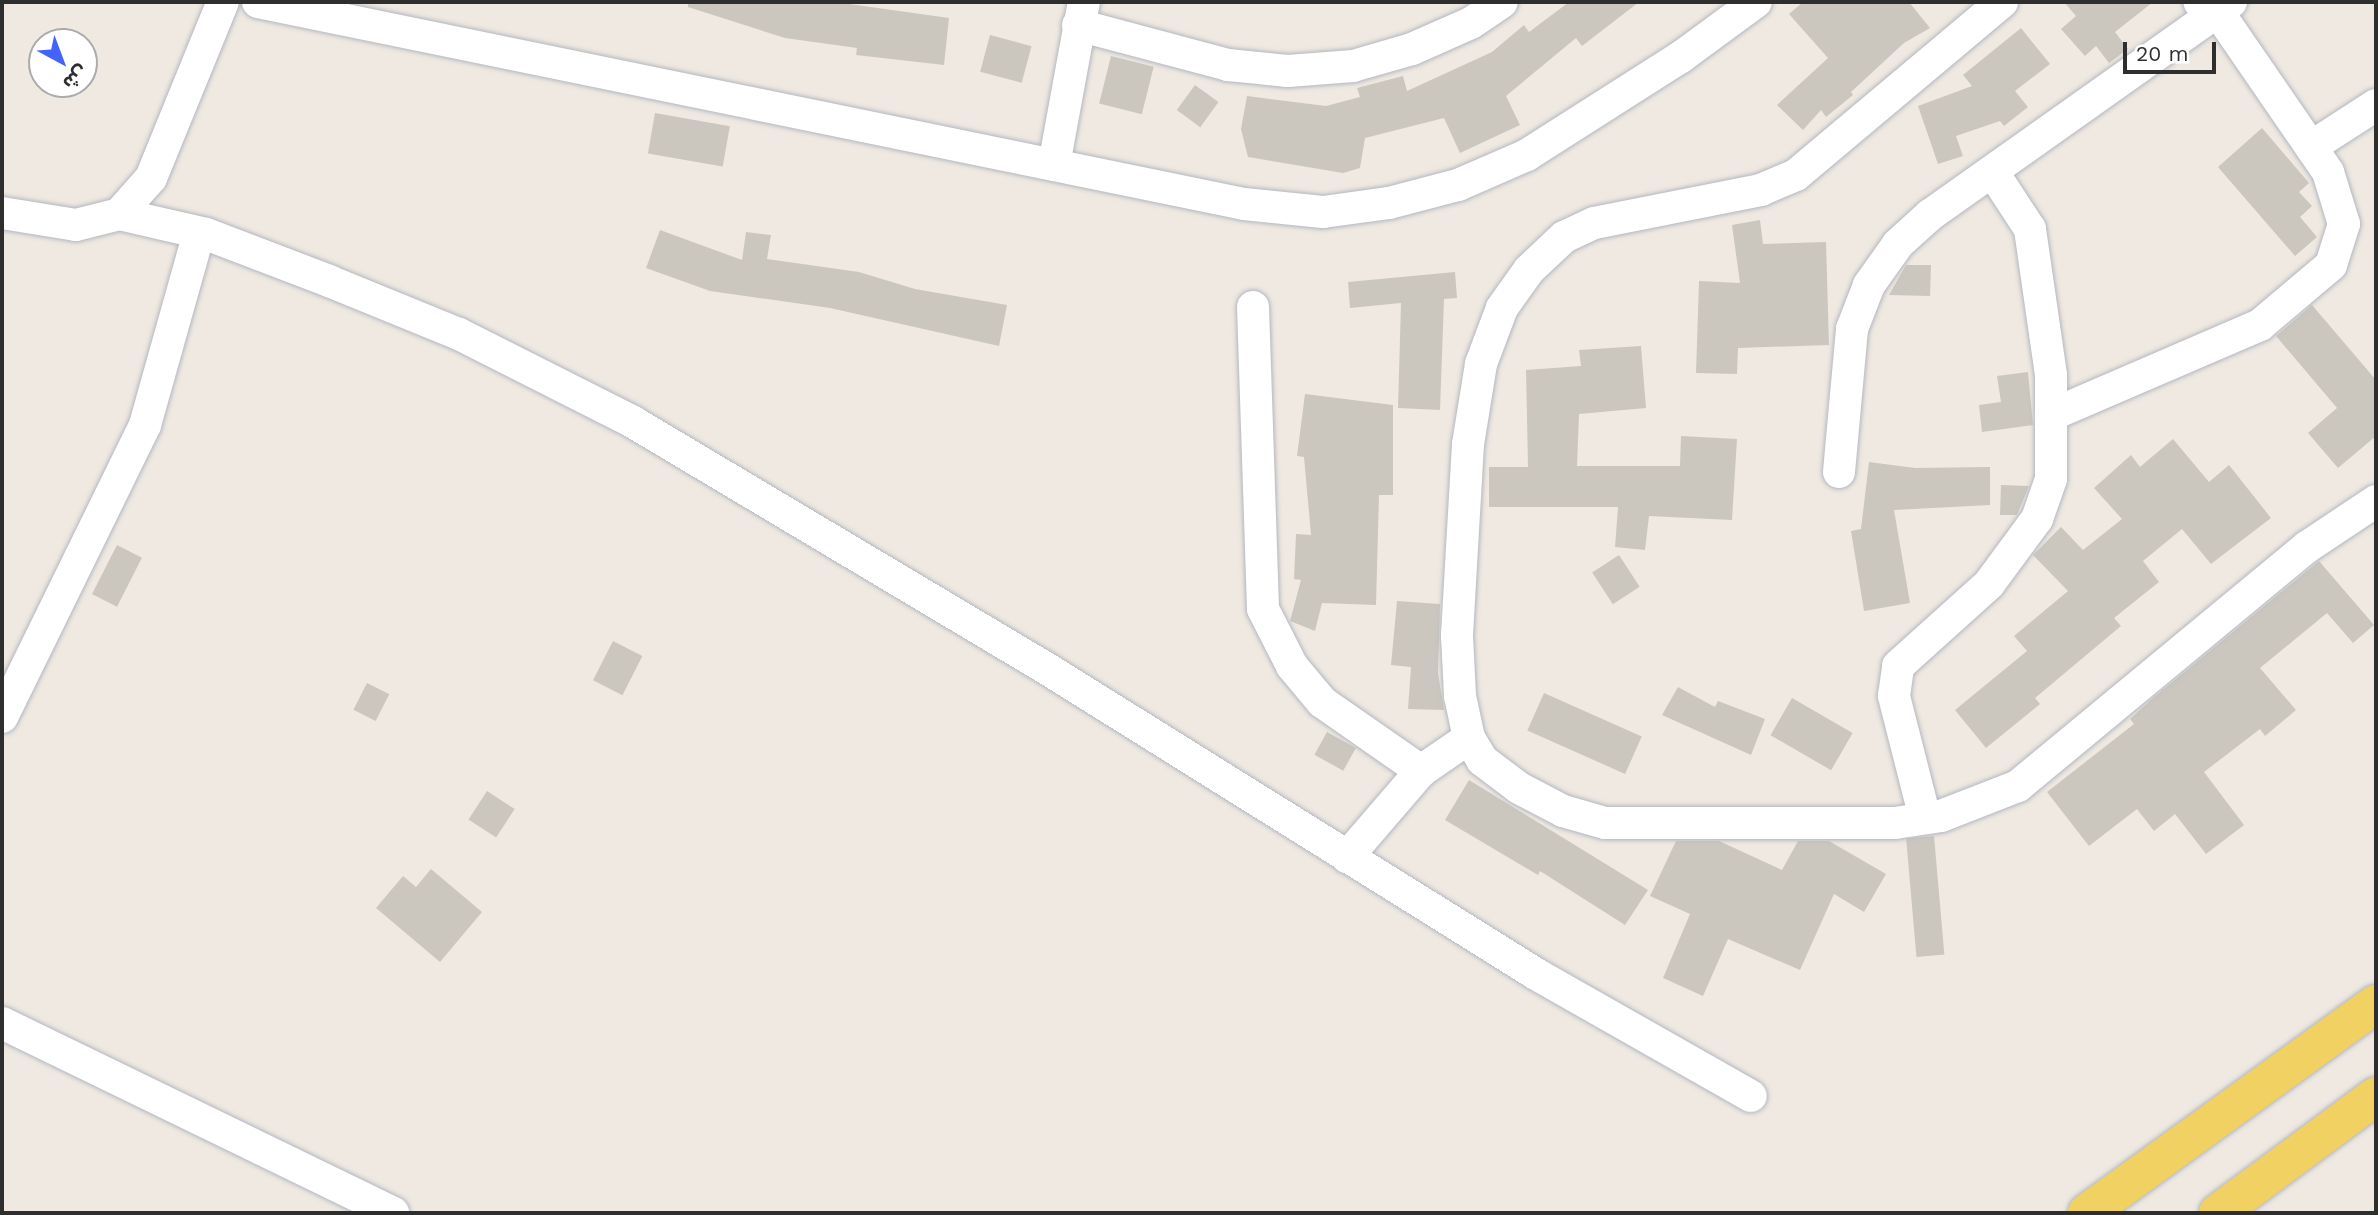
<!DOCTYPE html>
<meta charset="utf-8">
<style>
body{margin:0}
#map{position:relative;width:2378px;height:1215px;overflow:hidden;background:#efe9e1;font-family:"Work Sans","Noto Sans Arabic",sans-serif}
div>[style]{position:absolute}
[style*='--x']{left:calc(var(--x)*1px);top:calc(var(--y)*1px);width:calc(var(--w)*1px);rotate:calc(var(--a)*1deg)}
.building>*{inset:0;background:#cbc7bf;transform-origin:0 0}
.roads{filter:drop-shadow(0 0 2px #b4b7c1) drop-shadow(0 0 2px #b4b7c1)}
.minor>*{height:32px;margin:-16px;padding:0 16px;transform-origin:16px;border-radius:16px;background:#fff}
.major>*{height:38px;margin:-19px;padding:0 19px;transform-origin:19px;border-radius:19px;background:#f2d163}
span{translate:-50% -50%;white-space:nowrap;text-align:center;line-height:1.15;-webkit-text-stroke:6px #fff;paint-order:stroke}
.frame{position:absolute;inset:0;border:4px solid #2e2e2e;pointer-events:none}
.north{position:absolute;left:28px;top:28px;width:70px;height:70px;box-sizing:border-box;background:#fff;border:2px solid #ababab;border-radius:50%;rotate:139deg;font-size:19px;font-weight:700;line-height:28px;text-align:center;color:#2e2e2e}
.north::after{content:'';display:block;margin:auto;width:24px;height:32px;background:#4264fb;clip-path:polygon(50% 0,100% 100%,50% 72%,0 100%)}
.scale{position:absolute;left:2123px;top:42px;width:93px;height:32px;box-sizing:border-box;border:4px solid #2e2e2e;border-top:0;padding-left:9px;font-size:21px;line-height:24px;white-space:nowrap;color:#2e2e2e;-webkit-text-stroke:5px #fff;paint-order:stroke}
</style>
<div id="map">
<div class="building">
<div style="clip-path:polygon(688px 2px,835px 2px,949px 18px,944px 65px,856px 55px,857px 48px,785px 38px,688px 7px)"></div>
<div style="clip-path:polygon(1569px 2px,1639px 2px,1582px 46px,1576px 38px,1506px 96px,1520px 125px,1460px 153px,1444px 118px,1365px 138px,1360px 168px,1343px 173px,1248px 157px,1241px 129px,1247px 96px,1326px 106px,1360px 97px,1357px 88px,1403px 76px,1407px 91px,1492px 52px,1524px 25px,1529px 32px)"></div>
<div style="clip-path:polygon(1803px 2px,1909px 2px,1930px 28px,1904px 43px,1851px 92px,1853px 95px,1826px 117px,1821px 110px,1803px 130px,1777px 105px,1828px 58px,1789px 14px)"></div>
<div style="clip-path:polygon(2064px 2px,2153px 2px,2115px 32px,2128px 49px,2109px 63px,2096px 46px,2085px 56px,2061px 29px,2076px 16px)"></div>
<div style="clip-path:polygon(2021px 28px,2050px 64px,2015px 91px,2028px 107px,2004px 126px,2000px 121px,1956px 136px,1963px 156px,1938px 164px,1918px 106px,1972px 86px,1963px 75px)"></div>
<div style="left:990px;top:35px;width:43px;height:38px;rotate:15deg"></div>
<div style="left:1111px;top:56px;width:44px;height:49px;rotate:14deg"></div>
<div style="left:1195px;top:85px;width:29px;height:31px;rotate:36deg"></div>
<div style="left:655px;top:113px;width:76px;height:41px;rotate:10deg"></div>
<div style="clip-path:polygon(2262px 128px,2309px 183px,2299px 192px,2312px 206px,2300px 217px,2317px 237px,2295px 256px,2218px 167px)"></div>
<div style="clip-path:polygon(1760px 220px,1763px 244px,1826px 242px,1829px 345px,1738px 348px,1737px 374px,1696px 373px,1699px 281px,1740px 283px,1732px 225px)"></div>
<div style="clip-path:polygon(660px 230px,742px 260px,746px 232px,771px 235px,767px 259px,859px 272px,915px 289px,1007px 305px,999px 346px,830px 308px,710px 291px,646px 268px)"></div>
<div style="clip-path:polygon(1906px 265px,1931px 265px,1930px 296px,1889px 295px)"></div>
<div style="clip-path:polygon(1455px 272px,1457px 298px,1444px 299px,1440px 410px,1398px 408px,1401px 303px,1350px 308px,1348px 282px)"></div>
<div style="clip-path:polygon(2312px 305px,2376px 380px,2376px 436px,2338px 468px,2308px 433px,2337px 408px,2276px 336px)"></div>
<div style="clip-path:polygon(1641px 346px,1646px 408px,1579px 414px,1577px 466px,1680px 466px,1681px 436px,1737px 439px,1732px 520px,1649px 516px,1645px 550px,1615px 547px,1618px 507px,1489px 507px,1489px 467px,1528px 467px,1526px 370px,1581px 366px,1579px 350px)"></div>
<div style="clip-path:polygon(2028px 372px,2033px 425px,1982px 432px,1979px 405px,2001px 402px,1997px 376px)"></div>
<div style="clip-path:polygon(1305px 394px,1393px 405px,1393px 495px,1379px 495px,1376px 605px,1322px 603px,1315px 631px,1290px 621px,1301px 580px,1294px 579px,1296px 534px,1311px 535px,1304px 457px,1297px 456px)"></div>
<div style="clip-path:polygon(2173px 439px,2209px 482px,2229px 465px,2271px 518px,2211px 564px,2182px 529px,2143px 561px,2159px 582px,2114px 618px,2121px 626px,2035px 698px,2040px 704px,1986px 748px,1955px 710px,2027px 651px,2014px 636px,2068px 591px,2033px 555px,2061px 527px,2083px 550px,2122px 519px,2094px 488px,2131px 455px,2140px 467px)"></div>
<div style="clip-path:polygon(1869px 462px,1915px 468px,1990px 467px,1990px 505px,1894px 510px,1910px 603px,1864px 611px,1851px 531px,1861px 529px)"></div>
<div style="clip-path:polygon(2001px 485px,2029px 486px,2017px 515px,2000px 515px)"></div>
<div style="left:117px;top:545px;width:28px;height:55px;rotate:27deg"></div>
<div style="left:1619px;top:555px;width:38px;height:32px;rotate:57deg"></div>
<div style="clip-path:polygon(2319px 561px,2374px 625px,2353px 643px,2327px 613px,2260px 668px,2296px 710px,2265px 736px,2260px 729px,2204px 772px,2244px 825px,2206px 854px,2175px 814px,2154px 831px,2137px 809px,2089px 846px,2047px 792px,2134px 724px,2130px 719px,2153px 698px)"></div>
<div style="clip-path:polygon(1397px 601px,1440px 604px,1438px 673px,1444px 710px,1408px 709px,1411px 667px,1391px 665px)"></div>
<div style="left:613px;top:641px;width:33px;height:44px;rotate:27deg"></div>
<div style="left:367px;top:683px;width:25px;height:30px;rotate:27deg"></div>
<div style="clip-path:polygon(1678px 687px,1715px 707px,1718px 701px,1765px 719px,1751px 755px,1662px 715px)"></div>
<div style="left:1544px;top:693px;width:107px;height:41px;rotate:24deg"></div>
<div style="left:1792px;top:698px;width:70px;height:43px;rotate:30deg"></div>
<div style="left:1327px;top:732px;width:33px;height:26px;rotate:29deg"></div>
<div style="clip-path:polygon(1469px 780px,1648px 890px,1625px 925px,1540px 871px,1538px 875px,1445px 820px)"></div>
<div style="left:487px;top:791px;width:33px;height:34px;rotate:33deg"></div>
<div style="left:1934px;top:836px;width:119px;height:28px;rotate:85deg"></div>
<div style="clip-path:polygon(1676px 841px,1719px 841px,1782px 870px,1798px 841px,1829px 841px,1886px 874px,1864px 912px,1834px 894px,1800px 970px,1728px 939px,1703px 996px,1663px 978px,1690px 914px,1650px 896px)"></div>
<div style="clip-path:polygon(431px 869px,482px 912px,440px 962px,376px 908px,403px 876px,416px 887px)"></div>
</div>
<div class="roads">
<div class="minor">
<div style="--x:258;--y:2;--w:1006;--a:11.58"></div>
<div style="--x:1244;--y:204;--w:79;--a:5.8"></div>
<div style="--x:1323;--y:212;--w:67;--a:-7.8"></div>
<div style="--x:1389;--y:203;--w:71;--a:-14.6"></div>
<div style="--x:1458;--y:185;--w:75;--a:-23.5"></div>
<div style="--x:1527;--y:155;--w:183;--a:-32.5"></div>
<div style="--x:1681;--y:57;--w:93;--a:-36.3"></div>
<div style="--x:2002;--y:2;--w:269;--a:140"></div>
<div style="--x:1796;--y:175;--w:38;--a:157"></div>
<div style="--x:1761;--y:190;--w:170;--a:168.8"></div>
<div style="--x:1594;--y:223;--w:33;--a:155"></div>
<div style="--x:1564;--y:237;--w:48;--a:136.7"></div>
<div style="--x:1529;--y:270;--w:47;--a:125.4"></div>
<div style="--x:1502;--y:308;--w:60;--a:110.6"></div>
<div style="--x:1481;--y:364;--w:81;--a:99.2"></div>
<div style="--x:1468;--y:444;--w:192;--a:93.3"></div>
<div style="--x:1457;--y:636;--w:60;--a:87.1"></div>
<div style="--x:1460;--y:696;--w:43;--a:77.9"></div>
<div style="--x:1469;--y:738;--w:26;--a:59"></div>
<div style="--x:1482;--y:760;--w:46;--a:37.1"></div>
<div style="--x:1519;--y:788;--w:50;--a:27.6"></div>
<div style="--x:1563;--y:811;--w:44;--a:15.9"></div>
<div style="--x:1605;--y:823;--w:290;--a:0"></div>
<div style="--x:1895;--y:823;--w:47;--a:-8.7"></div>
<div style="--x:1941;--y:816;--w:83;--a:-21.3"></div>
<div style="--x:2018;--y:786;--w:375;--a:-39.6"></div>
<div style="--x:2307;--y:547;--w:83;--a:-33.7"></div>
<div style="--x:1078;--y:25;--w:155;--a:14.9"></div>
<div style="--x:1228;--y:65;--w:60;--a:5.7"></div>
<div style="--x:1288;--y:71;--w:65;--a:-4.4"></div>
<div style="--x:1353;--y:66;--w:61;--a:-16.1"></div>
<div style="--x:1412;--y:49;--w:64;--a:-23.8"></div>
<div style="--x:1471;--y:23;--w:37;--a:-34"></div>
<div style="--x:2311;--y:147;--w:77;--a:-32.9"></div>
<div style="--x:1054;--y:165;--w:166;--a:-79.6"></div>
<div style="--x:2;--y:213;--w:75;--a:9.2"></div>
<div style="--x:76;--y:225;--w:44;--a:-14.3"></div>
<div style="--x:119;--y:214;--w:48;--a:-48.4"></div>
<div style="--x:151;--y:178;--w:190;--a:-67.8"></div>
<div style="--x:119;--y:214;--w:89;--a:12.9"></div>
<div style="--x:206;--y:234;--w:132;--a:20.9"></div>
<div style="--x:329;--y:281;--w:140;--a:22.2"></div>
<div style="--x:459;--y:334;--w:195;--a:26.8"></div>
<div style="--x:633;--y:422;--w:484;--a:30.8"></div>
<div style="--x:1049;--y:670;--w:574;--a:31.97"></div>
<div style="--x:1536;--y:974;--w:247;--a:29.6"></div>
<div style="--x:1253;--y:307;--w:302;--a:88.1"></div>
<div style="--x:1263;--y:609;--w:64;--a:63"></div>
<div style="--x:1292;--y:666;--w:47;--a:50.2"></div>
<div style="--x:1322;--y:702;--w:121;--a:34.9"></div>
<div style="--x:2051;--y:415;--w:228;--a:-23.3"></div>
<div style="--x:2260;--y:325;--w:93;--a:-40.2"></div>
<div style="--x:2331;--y:265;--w:43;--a:-72.4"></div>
<div style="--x:2344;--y:224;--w:54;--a:-107.1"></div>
<div style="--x:2328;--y:172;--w:194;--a:-124.5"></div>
<div style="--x:2218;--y:12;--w:21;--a:-152"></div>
<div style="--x:1839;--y:472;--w:144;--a:-84.8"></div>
<div style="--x:1852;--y:329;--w:47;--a:-68.9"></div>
<div style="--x:1869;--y:285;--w:50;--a:-54.7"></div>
<div style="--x:1898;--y:244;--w:43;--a:-42.2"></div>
<div style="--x:1930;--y:215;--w:369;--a:-35.3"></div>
<div style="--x:2;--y:717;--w:325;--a:-63.9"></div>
<div style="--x:145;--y:425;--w:199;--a:-74.3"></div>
<div style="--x:1925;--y:818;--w:126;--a:-104.3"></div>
<div style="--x:1894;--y:696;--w:30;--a:-82"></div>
<div style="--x:1898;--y:666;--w:122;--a:-42"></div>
<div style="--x:1989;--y:584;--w:81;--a:-53.6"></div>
<div style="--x:2037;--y:519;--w:42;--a:-70.7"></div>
<div style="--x:2051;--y:479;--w:104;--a:-90"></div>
<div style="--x:2051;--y:375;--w:148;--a:-98.2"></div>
<div style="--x:2030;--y:229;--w:69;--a:-123.2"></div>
<div style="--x:1347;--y:857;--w:113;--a:-49.3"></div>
<div style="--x:1421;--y:771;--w:58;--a:-34.5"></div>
<div style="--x:2;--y:1023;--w:435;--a:25.9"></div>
</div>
<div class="major">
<div style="--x:2087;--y:1213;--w:357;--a:-35.9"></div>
<div style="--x:2218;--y:1213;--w:197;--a:-36.5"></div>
</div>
</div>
<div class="frame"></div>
<div class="north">ش</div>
<div class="scale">20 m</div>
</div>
